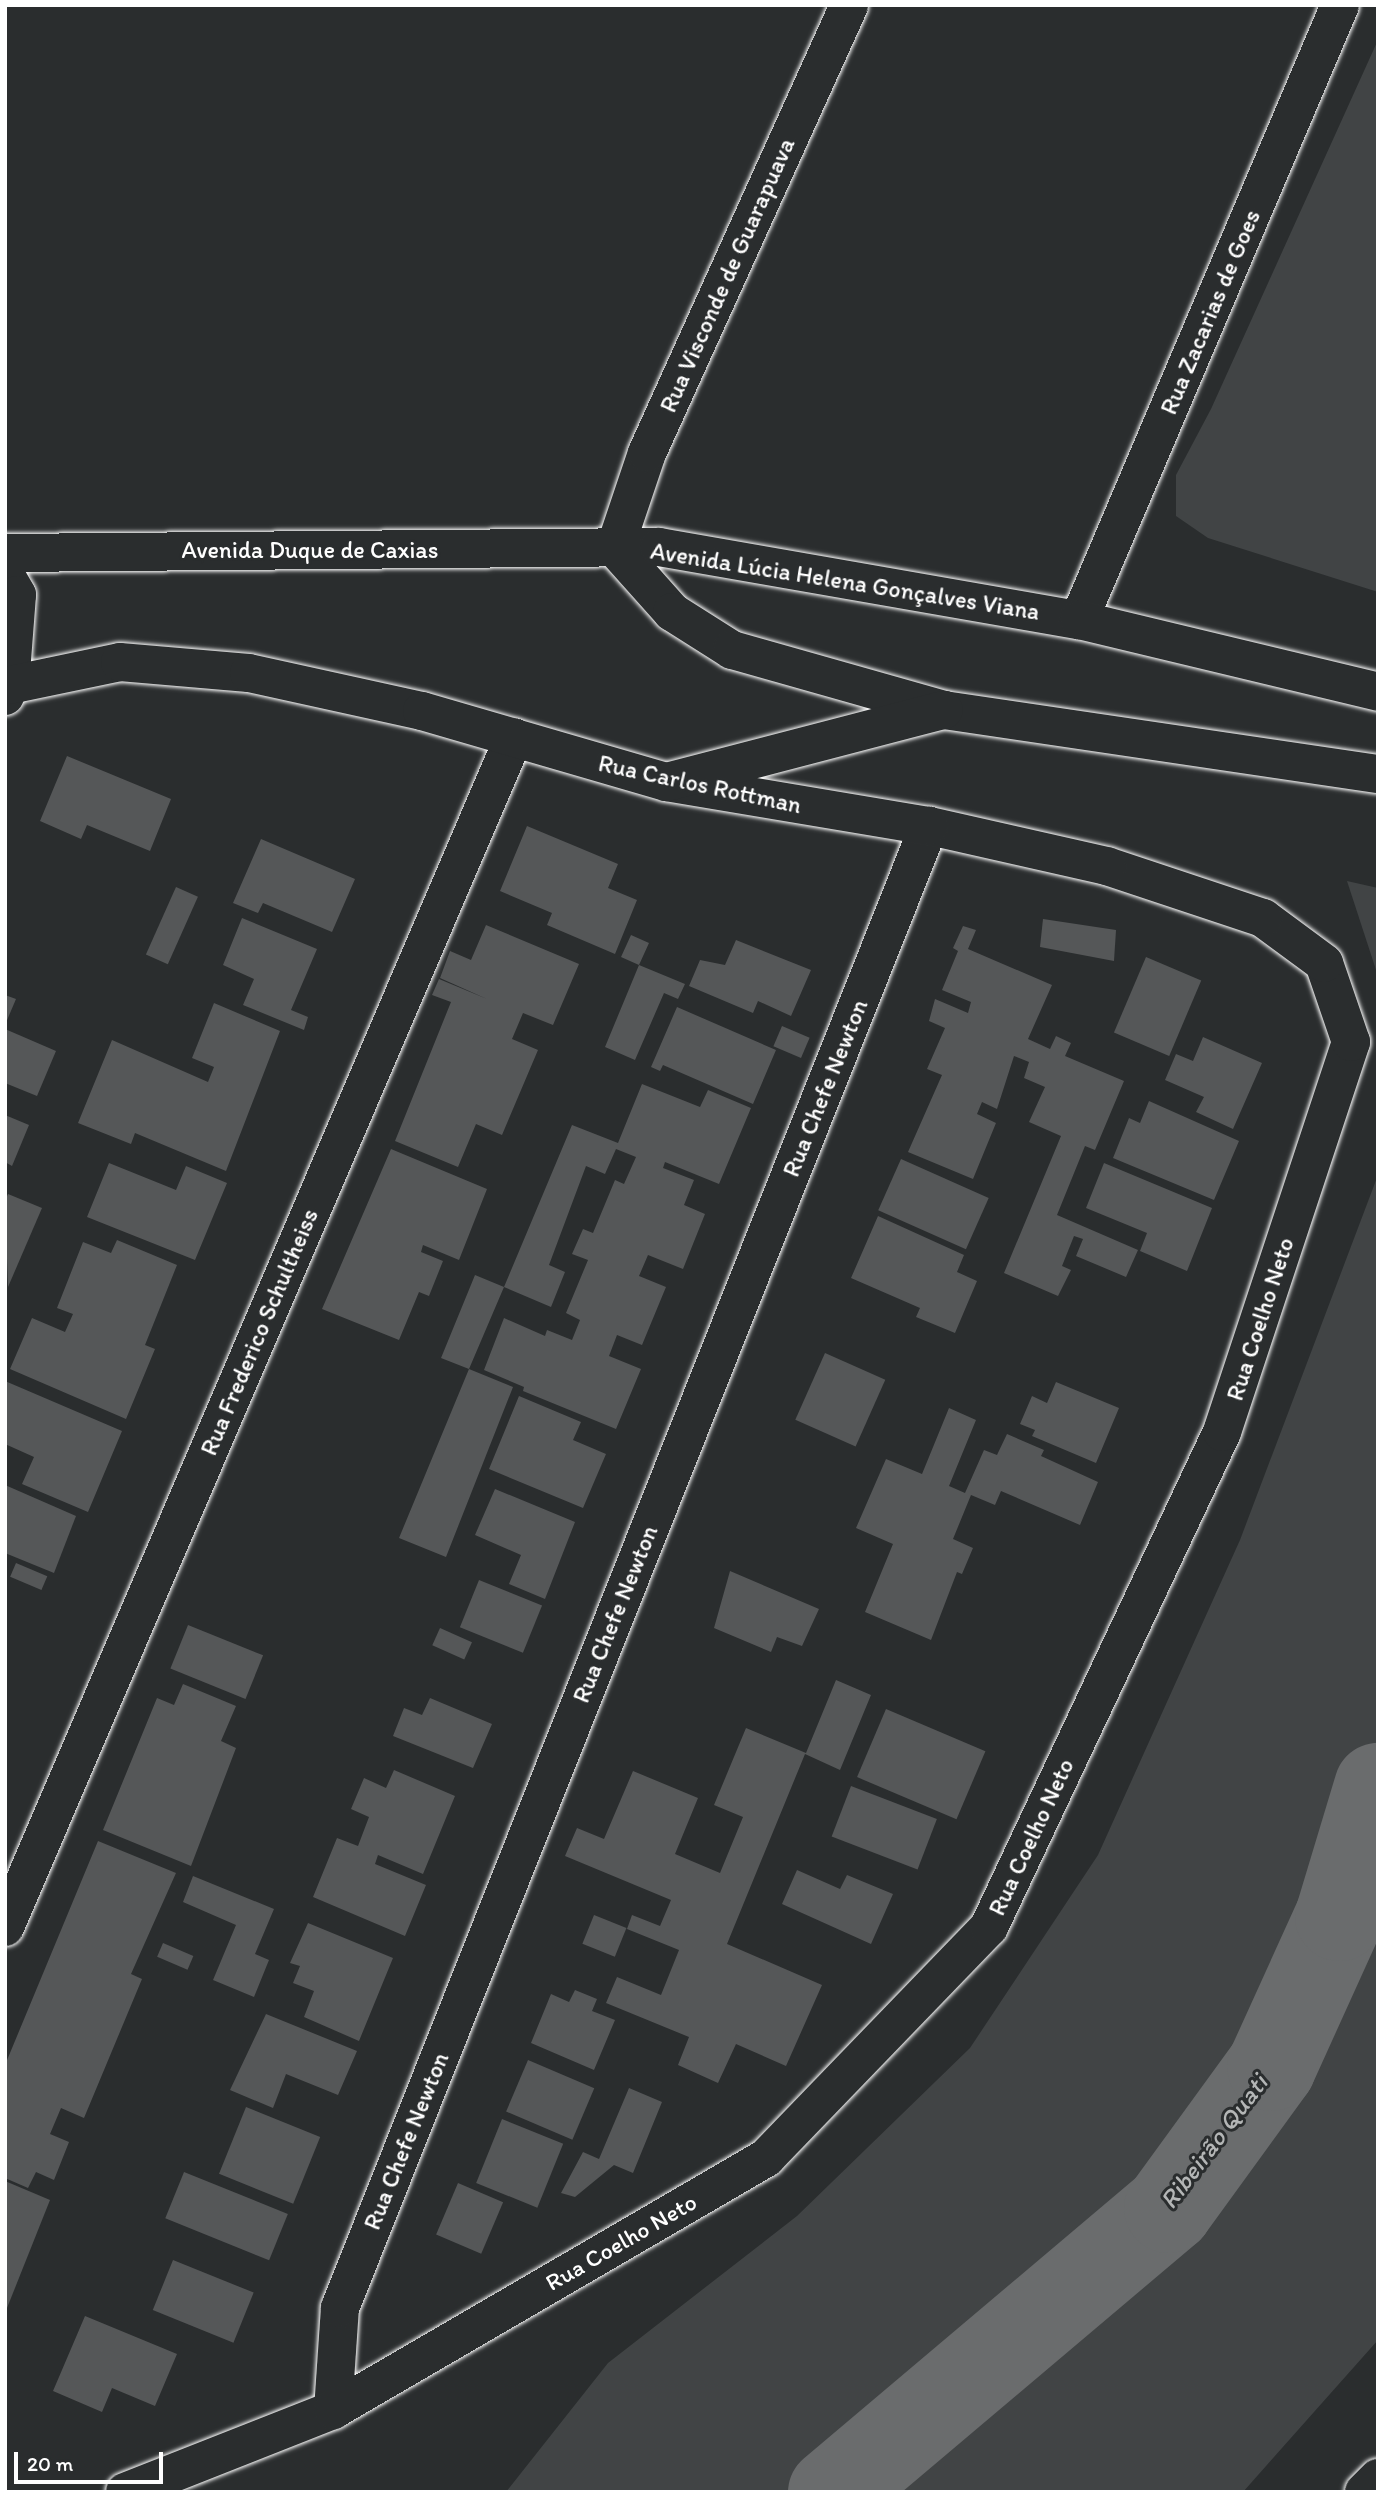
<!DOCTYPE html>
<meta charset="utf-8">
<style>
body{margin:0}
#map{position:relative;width:1383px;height:2497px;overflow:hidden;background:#2a2d2e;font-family:Itim,sans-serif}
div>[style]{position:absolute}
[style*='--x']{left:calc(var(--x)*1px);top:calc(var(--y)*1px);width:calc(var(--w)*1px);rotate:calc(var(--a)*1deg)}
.green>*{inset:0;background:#414445}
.river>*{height:89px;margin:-44.5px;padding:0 44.5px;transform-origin:44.5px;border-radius:44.5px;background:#6a6c6d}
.building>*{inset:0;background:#555758;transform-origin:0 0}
.roads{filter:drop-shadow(0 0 2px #fff) drop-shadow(0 0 2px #fff)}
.street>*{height:38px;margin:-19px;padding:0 19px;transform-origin:19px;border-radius:19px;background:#2a2d2e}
.secondary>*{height:38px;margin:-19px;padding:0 19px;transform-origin:19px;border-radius:19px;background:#2a2d2e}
span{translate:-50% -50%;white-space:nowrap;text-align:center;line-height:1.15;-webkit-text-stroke:6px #2a2d2e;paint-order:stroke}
.street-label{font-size:24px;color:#fff}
.water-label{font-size:26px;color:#b4b6b6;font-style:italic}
.frame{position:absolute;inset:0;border:7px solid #fff;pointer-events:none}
.scale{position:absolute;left:14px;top:2452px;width:149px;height:32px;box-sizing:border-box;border:4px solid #fff;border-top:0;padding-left:9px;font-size:21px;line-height:24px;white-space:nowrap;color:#fff;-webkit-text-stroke:5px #2a2d2e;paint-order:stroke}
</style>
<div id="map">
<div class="green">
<div style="clip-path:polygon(1378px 40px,1378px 592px,1208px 538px,1176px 516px,1176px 475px,1211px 409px)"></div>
<div style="clip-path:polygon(1347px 881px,1378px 888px,1378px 976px)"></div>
<div style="clip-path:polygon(1378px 1175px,1378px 2340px,1243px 2492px,506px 2492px,608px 2363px,797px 2216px,970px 2048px,1098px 1855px,1240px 1540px)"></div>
</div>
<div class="river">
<div style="--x:832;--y:2492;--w:440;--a:-40.2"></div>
<div style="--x:1168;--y:2208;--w:175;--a:-54"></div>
<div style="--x:1271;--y:2066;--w:165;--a:-65.6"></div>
<div style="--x:1339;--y:1916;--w:135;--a:-73.2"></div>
</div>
<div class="building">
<div style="clip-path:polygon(67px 756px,171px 799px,150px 851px,87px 825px,81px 839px,40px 821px)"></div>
<div style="clip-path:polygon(527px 826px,618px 864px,608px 888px,637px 900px,615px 954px,547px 925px,552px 913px,500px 891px)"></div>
<div style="clip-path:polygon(261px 839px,355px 879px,332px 932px,263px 903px,258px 913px,233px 903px)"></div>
<div style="left:176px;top:887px;width:24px;height:74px;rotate:24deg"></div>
<div style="clip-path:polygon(242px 918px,317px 949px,291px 1010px,308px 1017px,304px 1030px,243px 1005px,254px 979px,223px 965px)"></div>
<div style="clip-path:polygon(1043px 919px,1116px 930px,1114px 961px,1040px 947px)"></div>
<div style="clip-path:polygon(486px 925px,579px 964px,553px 1025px,523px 1013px,512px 1039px,538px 1050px,502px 1135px,476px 1124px,458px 1167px,395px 1141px,451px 1002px,432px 995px,439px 979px,487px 999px,440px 978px,450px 951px,471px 960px)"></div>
<div style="clip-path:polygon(963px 926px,976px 930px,968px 949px,1052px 985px,1028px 1039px,1050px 1049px,1056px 1036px,1071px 1043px,1065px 1056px,1124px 1081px,1095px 1150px,1085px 1146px,1057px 1215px,1138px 1250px,1126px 1277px,1076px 1256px,1083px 1239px,1074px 1236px,1062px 1266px,1071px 1270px,1058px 1296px,1004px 1273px,1061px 1136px,1029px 1122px,1045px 1087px,1024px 1078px,1029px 1062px,1014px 1056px,997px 1109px,982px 1102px,977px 1114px,996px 1123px,973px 1179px,908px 1152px,942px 1075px,927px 1069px,945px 1028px,929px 1021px,935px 999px,968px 1013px,971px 1002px,942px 990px,958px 951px,953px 948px)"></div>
<div style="clip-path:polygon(631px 935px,649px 943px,639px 965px,685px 984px,678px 999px,664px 993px,635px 1060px,605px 1047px,639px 965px,621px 957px)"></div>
<div style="clip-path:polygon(736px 940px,811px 970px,791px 1016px,758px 1001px,753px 1013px,689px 986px,700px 960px,725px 965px)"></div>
<div style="left:1146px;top:957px;width:60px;height:82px;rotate:23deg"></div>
<div style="clip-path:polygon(5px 995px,16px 999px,5px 1025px)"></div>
<div style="clip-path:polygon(214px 1003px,280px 1031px,226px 1171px,135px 1133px,131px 1144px,78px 1123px,112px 1040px,208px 1082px,214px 1067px,192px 1058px)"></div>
<div style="clip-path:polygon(677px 1007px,776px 1050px,753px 1104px,663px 1065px,660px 1071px,651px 1067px)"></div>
<div style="left:782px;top:1026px;width:30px;height:22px;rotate:23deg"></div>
<div style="clip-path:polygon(5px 1029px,56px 1051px,37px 1096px,5px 1083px)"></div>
<div style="clip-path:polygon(1203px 1037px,1262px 1063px,1233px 1129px,1196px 1112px,1204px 1097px,1165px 1080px,1176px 1054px,1193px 1061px)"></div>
<div style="clip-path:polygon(642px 1084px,700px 1107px,708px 1090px,751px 1108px,719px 1184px,665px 1162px,663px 1168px,694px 1180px,684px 1205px,705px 1214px,683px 1269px,648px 1255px,639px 1276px,666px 1287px,642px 1345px,617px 1335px,609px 1356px,641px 1369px,616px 1429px,523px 1391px,524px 1387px,484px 1370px,504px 1318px,545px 1336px,547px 1330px,572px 1340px,580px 1320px,566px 1313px,588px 1260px,572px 1254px,583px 1229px,593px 1233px,615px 1180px,624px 1184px,636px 1157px,616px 1149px,605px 1174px,586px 1166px,549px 1265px,565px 1272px,551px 1307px,504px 1287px,572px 1125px,618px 1143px)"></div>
<div style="clip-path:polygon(1149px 1101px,1239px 1141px,1214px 1200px,1113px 1158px,1129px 1118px,1140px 1123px)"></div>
<div style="clip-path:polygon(5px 1115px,29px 1125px,12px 1166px,5px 1162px)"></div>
<div style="clip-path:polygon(391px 1149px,487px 1189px,459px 1260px,423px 1245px,421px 1252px,443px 1261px,429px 1296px,419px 1292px,399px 1340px,322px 1309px)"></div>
<div style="left:901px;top:1159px;width:96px;height:56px;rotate:24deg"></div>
<div style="clip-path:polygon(109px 1163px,176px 1190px,186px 1166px,227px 1183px,195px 1260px,87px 1217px)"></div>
<div style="clip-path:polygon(1104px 1163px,1212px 1208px,1187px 1271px,1140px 1251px,1147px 1233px,1086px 1208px)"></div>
<div style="clip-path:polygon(8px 1194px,42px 1208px,8px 1287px,5px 1201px)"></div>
<div style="clip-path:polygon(878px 1216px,964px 1255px,957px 1272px,977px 1281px,955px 1333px,916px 1317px,920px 1308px,851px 1278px)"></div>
<div style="clip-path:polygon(117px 1240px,177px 1265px,145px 1345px,155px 1349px,126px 1419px,10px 1369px,32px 1318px,65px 1332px,73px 1314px,57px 1308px,83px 1242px,111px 1253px)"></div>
<div style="clip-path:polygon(475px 1275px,504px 1287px,469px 1369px,513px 1387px,446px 1557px,399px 1538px,469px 1369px,441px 1358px)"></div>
<div style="left:825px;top:1353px;width:66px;height:73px;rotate:24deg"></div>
<div style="clip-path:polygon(5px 1381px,122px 1431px,88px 1512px,22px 1484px,34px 1457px,5px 1444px)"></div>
<div style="clip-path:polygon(1056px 1382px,1119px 1408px,1096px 1463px,1032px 1436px,1035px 1430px,1020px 1424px,1032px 1396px,1047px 1403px)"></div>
<div style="clip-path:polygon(519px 1396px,581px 1422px,573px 1440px,606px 1454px,583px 1508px,489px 1469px)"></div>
<div style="clip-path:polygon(949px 1408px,976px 1420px,949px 1486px,965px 1493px,984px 1450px,997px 1455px,1007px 1434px,1044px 1450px,1041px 1456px,1098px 1482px,1080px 1525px,1001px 1491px,995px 1505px,971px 1495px,953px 1539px,973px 1548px,962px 1574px,957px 1572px,931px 1640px,865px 1612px,893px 1544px,856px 1528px,886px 1459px,922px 1474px)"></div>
<div style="clip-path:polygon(5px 1485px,76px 1516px,54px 1573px,5px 1553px)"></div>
<div style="clip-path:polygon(495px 1489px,575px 1522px,545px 1599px,509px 1584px,521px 1555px,475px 1535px)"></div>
<div style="left:16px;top:1563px;width:34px;height:15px;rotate:23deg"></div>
<div style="clip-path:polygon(730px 1571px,819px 1609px,802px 1646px,777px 1637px,771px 1652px,714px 1628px)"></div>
<div style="left:479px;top:1580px;width:68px;height:51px;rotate:22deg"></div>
<div style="left:188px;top:1625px;width:81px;height:47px;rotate:22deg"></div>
<div style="left:440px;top:1628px;width:35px;height:19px;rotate:24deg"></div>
<div style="clip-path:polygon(836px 1680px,871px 1695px,840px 1770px,805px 1754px,727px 1944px,822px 1985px,786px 2066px,736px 2044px,718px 2083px,678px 2065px,689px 2037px,606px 2003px,617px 1977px,661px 1995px,679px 1950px,627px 1929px,632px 1915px,660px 1926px,671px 1900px,565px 1856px,577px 1828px,604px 1839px,633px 1771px,698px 1798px,675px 1854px,720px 1873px,743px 1817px,714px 1805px,746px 1728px,806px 1753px)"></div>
<div style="clip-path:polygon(183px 1684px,236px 1706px,221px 1741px,236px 1748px,191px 1866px,103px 1830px,157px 1698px,174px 1705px)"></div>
<div style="clip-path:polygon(430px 1698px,492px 1724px,473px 1768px,393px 1736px,404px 1708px,422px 1715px)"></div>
<div style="left:886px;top:1709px;width:108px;height:74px;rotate:23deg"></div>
<div style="clip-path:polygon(394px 1770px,455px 1796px,423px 1874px,378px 1855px,375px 1864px,426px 1885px,405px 1936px,313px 1897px,337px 1838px,358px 1846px,369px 1817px,351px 1809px,364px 1778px,386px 1788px)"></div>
<div style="left:851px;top:1786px;width:92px;height:54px;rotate:21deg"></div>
<div style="clip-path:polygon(98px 1841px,176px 1873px,131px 1974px,142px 1979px,84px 2118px,61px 2108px,50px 2134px,69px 2142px,54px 2180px,36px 2172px,28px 2188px,5px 2178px,5px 2065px)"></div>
<div style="clip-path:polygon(797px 1870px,840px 1889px,847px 1875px,893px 1894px,871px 1944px,782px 1904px)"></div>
<div style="clip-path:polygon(193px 1876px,274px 1909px,255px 1954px,269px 1960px,254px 1997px,213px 1980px,236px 1925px,183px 1902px)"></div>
<div style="left:594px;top:1915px;width:35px;height:31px;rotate:22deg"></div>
<div style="clip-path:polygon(308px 1923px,393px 1958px,359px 2041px,304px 2017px,314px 1991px,293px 1983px,300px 1966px,290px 1963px)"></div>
<div style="left:163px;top:1943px;width:33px;height:15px;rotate:23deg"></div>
<div style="clip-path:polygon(575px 1990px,597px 1999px,592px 2011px,615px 2020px,594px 2070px,531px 2043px,551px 1994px,569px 2002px)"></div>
<div style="clip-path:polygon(266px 2014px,357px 2051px,338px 2095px,286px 2074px,273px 2108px,230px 2090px)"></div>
<div style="left:528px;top:2060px;width:72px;height:56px;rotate:23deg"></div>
<div style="clip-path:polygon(629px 2088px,662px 2102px,633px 2173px,614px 2165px,575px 2197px,561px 2193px,583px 2152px,599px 2159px)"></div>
<div style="left:246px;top:2107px;width:80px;height:72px;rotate:22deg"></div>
<div style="left:502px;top:2119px;width:66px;height:69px;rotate:22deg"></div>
<div style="left:184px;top:2172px;width:112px;height:50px;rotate:22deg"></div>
<div style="clip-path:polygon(5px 2181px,50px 2200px,5px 2313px)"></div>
<div style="left:458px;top:2183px;width:49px;height:56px;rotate:23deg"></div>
<div style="left:173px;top:2260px;width:87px;height:54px;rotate:22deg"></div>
<div style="clip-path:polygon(85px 2316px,177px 2354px,155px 2406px,112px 2388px,102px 2412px,53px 2391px)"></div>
</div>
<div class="roads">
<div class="street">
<div style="--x:615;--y:548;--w:100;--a:-71.4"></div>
<div style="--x:647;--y:453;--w:491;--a:-65.7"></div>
<div style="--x:5;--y:574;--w:24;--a:60"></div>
<div style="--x:17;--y:595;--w:90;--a:94.4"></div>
<div style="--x:1079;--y:620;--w:668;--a:-67"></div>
<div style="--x:5;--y:1927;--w:1294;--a:-66.84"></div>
<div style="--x:333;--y:2410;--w:102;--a:-86.1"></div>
<div style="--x:340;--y:2308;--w:1595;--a:-68.33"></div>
<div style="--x:125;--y:2492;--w:224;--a:-21.5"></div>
<div style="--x:333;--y:2410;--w:501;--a:-30.2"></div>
<div style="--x:766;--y:2158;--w:321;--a:-46"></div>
<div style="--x:989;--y:1927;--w:547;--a:-64.79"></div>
<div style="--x:1222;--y:1432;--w:411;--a:-71.7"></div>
<div style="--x:1351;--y:1042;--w:83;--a:-108.9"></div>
<div style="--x:1324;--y:963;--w:76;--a:-143.6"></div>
<div style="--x:1263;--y:918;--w:164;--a:-161.6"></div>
<div style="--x:1107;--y:866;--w:182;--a:-167.3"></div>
<div style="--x:929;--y:826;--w:266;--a:-170.5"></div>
<div style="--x:1364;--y:2492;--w:20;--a:-45"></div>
</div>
<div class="secondary">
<div style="--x:615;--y:548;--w:86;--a:48.3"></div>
<div style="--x:672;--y:612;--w:71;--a:32.3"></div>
<div style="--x:732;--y:650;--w:220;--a:15.8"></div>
<div style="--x:944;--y:710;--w:439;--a:8.4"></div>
<div style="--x:5;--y:553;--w:654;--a:-0.53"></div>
<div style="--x:659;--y:547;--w:426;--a:9.9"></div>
<div style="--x:1079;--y:620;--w:308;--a:13.5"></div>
<div style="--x:5;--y:696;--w:12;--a:-66"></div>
<div style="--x:10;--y:685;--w:112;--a:-11.8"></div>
<div style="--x:120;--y:662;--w:129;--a:4.9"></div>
<div style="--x:249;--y:673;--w:177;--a:12.4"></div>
<div style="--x:422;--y:711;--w:255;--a:16.2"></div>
<div style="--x:667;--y:782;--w:286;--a:-14.6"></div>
</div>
</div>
<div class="street-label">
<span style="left:727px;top:275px;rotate:-66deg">Rua Visconde de Guarapuava</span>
<span style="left:1210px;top:312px;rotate:-67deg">Rua Zacarias de Goes</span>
<span style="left:310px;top:550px">Avenida Duque de Caxias</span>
<span style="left:845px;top:581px;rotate:9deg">Avenida Lúcia Helena Gonçalves Viana</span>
<span style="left:700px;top:784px;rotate:12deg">Rua Carlos Rottman</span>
<span style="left:825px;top:1088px;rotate:-68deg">Rua Chefe Newton</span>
<span style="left:1260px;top:1319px;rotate:-72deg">Rua Coelho Neto</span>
<span style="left:259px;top:1332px;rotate:-67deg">Rua Frederico Schultheiss</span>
<span style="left:615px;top:1614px;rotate:-68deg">Rua Chefe Newton</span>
<span style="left:1031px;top:1837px;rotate:-65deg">Rua Coelho Neto</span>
<span style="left:406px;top:2141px;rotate:-68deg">Rua Chefe Newton</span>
<span style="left:621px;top:2242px;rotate:-30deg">Rua Coelho Neto</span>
</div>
<div class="water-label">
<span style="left:1214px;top:2142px;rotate:-53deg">Ribeirão Quati</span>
</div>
<div class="frame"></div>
<div class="scale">20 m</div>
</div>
